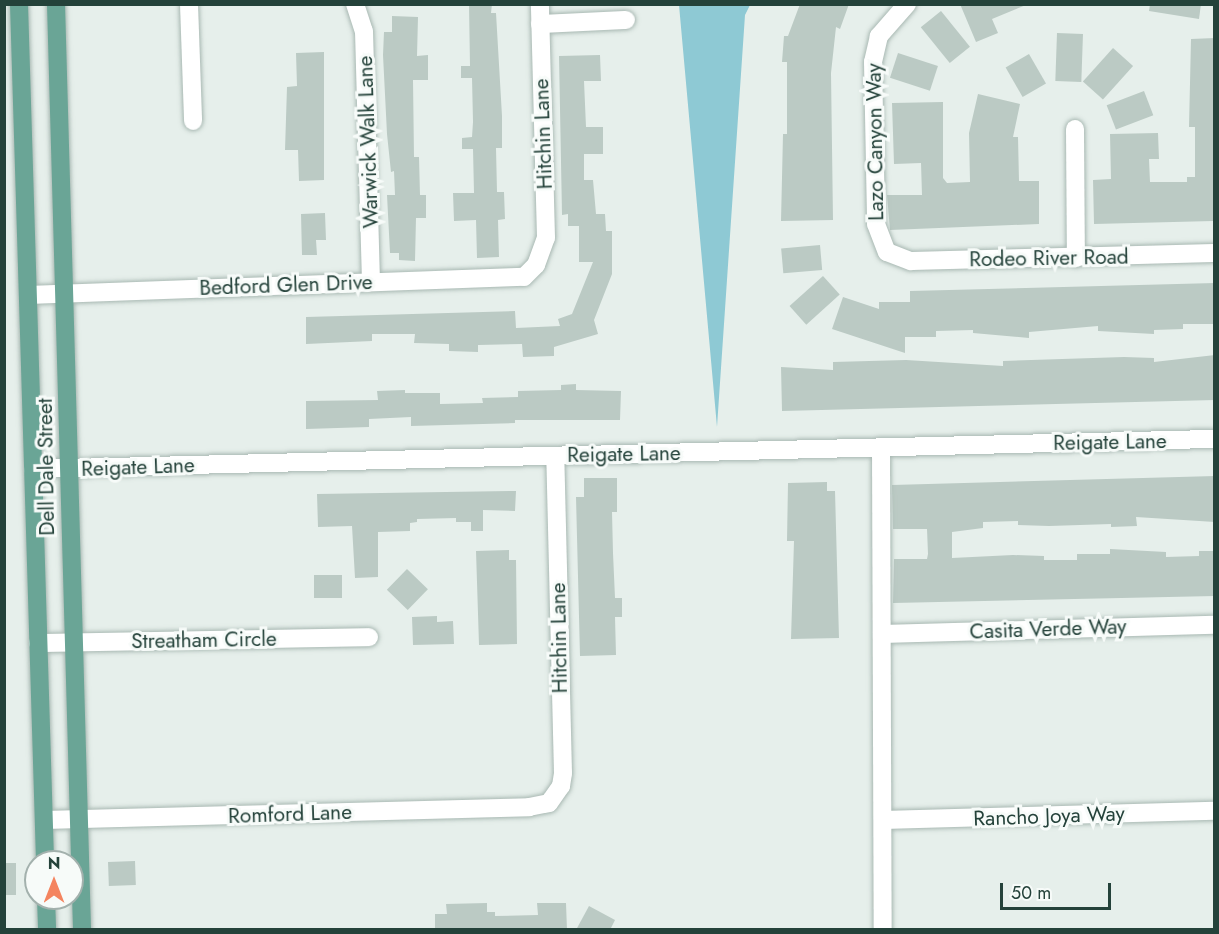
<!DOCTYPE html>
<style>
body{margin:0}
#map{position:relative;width:1219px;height:934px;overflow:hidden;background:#e6efeb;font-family:Jost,sans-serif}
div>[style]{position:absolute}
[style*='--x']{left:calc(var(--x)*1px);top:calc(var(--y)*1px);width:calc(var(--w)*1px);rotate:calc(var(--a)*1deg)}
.water>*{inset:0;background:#8ec9d4}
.building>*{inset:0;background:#bbcac4;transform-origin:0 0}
.roads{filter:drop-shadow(0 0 2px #a8b8b2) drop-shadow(0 0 2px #a8b8b2)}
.minor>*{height:18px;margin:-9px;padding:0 9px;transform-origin:9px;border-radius:9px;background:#fff}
.major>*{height:18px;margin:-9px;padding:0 9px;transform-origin:9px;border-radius:9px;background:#6aa596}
span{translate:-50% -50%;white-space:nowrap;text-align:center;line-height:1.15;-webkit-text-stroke:6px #f7fbf9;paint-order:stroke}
.street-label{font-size:21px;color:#24423a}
.frame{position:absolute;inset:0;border:6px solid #24423a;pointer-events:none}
.north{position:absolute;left:24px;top:850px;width:60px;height:60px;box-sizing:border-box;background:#f7fbf9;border:2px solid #a3b1ad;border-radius:50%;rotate:0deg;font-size:16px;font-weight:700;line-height:24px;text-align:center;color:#24423a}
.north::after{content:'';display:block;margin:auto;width:21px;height:27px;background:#f4845f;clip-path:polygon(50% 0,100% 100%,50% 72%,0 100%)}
.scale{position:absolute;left:1000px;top:883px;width:111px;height:27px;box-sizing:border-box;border:3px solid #24423a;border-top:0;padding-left:8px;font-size:18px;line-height:21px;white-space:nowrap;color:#24423a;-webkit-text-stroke:4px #f7fbf9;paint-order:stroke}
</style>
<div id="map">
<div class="water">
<div style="clip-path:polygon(679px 5px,750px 5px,745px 15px,717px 427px)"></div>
</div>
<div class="building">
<div style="clip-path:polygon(469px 4px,492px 4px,491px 13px,496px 13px,502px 116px,502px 148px,496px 148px,497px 192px,504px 192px,505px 219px,498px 220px,499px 257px,477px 258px,476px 220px,454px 221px,453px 193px,474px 193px,473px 149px,462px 149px,462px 138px,472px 137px,473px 122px,472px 78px,461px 78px,461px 66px,470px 66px)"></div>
<div style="clip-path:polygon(800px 4px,849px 4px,840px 29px,836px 27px,831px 73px,833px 220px,781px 221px,783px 134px,787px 134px,787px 62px,782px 62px,784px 36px,788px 36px)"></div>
<div style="clip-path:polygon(960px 4px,1026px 4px,1026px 5px,992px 19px,998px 33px,976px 42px)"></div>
<div style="clip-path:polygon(1150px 4px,1201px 4px,1199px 19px,1149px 11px)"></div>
<div style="left:941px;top:11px;width:46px;height:26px;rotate:51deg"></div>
<div style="clip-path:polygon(392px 16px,418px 17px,417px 56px,428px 55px,428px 80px,413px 80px,414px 157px,419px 157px,420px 195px,426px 195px,426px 218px,416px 218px,415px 261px,399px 260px,399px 253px,390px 253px,387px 195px,395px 195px,394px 171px,391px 172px,387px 134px,383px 55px,384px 32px,392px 32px)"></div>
<div style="left:1057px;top:33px;width:26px;height:48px;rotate:2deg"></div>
<div style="clip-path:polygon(1215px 38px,1213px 221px,1094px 224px,1093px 180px,1111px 179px,1110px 134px,1158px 133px,1159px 159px,1149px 159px,1150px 182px,1187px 182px,1187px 177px,1195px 177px,1195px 127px,1189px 127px,1191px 39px)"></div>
<div style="left:1113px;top:48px;width:27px;height:45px;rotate:42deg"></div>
<div style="clip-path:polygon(324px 52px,324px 180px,299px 181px,298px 150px,285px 150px,287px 87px,297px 86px,296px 53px)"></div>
<div style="left:898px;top:53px;width:42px;height:26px;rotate:18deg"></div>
<div style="left:1029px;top:54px;width:34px;height:27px;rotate:60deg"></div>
<div style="clip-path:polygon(600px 55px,601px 81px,584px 81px,586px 127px,603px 127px,603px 154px,584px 154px,584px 180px,593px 180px,596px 214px,605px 214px,606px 231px,612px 231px,612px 274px,594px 320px,598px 334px,554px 347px,554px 356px,523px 357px,522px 344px,478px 345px,478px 352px,449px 351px,449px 344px,414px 343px,415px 334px,372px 334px,372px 341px,306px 344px,306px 317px,515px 311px,516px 328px,560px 326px,558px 319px,572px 314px,593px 262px,579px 262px,579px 226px,568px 226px,568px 214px,562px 215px,559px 56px)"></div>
<div style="left:1144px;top:91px;width:26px;height:40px;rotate:69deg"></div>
<div style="clip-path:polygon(978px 94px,1020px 104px,1013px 137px,1018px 137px,1019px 181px,1039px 181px,1039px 224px,890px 230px,887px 195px,922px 195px,921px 163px,894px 164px,892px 103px,943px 102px,943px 178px,947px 183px,970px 182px,969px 133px)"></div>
<div style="clip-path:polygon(325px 213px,326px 240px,316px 240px,317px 255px,302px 255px,301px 214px)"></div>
<div style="left:820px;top:245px;width:25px;height:39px;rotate:85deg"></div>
<div style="left:823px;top:276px;width:25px;height:45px;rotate:48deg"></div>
<div style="clip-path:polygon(1215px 283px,1215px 324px,1183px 324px,1183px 329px,1154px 330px,1154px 334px,1098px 331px,1098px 326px,1029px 332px,1029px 338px,973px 333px,973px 330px,936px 331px,936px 337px,905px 337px,905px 353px,832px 329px,843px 297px,879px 309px,879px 302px,910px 302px,910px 291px)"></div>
<div style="clip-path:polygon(1215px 355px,1215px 400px,782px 411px,781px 367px,833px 370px,833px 362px,906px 360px,1003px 366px,1003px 361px,1124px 357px,1154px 358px,1154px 362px)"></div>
<div style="clip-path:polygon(576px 384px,576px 390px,621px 391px,620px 420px,515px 420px,515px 423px,411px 426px,411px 417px,369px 419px,369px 427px,306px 429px,306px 401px,378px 400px,377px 391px,405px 390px,405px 393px,440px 393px,440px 404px,483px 403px,482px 398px,518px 397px,518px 391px,561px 390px,561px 385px)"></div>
<div style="clip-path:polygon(1215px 476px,1215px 522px,1136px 517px,1137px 526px,1111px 527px,1111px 524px,1049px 526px,1018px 525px,1018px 521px,983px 522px,983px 528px,952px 532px,952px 558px,1013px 555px,1044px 556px,1044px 560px,1077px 560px,1077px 554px,1110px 554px,1110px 549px,1166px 552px,1166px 557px,1199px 556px,1199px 551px,1215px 551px,1215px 596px,893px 603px,894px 559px,927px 559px,928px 554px,927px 529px,893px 529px,892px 485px)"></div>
<div style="clip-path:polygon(584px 478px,617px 478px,617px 512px,612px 512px,613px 553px,615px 598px,622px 598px,622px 617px,615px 617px,616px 655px,580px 656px,576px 497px,584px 497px)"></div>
<div style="clip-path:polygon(827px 482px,827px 491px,835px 491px,839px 638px,791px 639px,794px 541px,787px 541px,788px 483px)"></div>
<div style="clip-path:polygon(516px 491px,515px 511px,483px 510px,483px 531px,471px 531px,471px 522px,456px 522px,456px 518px,417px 519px,417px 522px,410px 523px,410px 531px,378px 532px,378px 577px,355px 578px,352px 526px,318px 527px,317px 494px)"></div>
<div style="clip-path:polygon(509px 550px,509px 560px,516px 560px,517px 644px,479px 645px,476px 551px)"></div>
<div style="left:407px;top:569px;width:29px;height:29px;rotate:44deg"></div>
<div style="left:314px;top:575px;width:28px;height:23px"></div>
<div style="clip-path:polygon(437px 616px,437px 622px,453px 621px,454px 644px,413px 645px,412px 617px)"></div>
<div style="left:135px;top:861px;width:24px;height:27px;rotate:88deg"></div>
<div style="left:4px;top:863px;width:12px;height:32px"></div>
<div style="clip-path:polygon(487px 903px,487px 912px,495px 912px,495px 916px,538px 915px,537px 903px,566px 903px,567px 930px,435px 930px,435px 914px,447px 914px,446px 904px)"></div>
<div style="clip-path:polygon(589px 906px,615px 920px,610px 930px,576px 930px)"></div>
</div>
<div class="roads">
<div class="minor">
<div style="--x:189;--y:4;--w:117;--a:88"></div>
<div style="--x:355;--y:4;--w:28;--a:72"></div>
<div style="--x:364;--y:31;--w:250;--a:88.4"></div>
<div style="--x:907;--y:4;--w:43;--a:131.2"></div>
<div style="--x:879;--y:36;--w:27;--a:103"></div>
<div style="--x:873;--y:62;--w:162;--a:88.9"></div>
<div style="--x:876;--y:224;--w:30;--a:69"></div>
<div style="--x:887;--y:252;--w:26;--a:21"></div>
<div style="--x:911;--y:261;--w:303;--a:-1.5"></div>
<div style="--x:540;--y:24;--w:86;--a:-2.7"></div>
<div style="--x:1075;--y:129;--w:129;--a:89.6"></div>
<div style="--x:28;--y:295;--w:496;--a:-2.1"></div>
<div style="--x:524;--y:277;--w:17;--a:-45"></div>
<div style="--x:536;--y:265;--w:29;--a:-70"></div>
<div style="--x:546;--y:238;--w:234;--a:-91.5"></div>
<div style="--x:881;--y:448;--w:482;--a:89.8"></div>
<div style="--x:33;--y:469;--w:1181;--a:-1.46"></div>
<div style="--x:882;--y:634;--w:332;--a:-1.6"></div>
<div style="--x:38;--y:643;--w:331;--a:-1"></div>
<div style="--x:44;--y:820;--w:485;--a:-1.5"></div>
<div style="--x:529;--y:807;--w:20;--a:-11"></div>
<div style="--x:549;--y:803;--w:21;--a:-55"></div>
<div style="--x:561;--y:786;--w:13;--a:-81"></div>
<div style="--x:563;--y:773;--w:317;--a:-91.4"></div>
<div style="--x:883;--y:820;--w:331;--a:-1.6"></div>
</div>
<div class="major">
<div style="--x:19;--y:4;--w:858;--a:88.26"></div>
<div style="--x:56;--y:4;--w:926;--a:88.39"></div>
<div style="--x:46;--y:898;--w:32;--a:88"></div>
</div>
</div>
<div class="street-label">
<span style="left:543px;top:134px;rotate:-92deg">Hitchin Lane</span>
<span style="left:368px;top:142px;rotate:-92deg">Warwick Walk Lane</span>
<span style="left:875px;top:142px;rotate:-91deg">Lazo Canyon Way</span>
<span style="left:1049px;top:258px;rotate:-1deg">Rodeo River Road</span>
<span style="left:286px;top:285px;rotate:-2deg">Bedford Glen Drive</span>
<span style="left:1110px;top:442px;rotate:-1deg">Reigate Lane</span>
<span style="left:624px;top:454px;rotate:-1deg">Reigate Lane</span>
<span style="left:46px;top:467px;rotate:-91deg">Dell Dale Street</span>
<span style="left:138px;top:467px;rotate:-2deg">Reigate Lane</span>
<span style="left:1048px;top:629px;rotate:-2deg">Casita Verde Way</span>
<span style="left:559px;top:638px;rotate:-91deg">Hitchin Lane</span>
<span style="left:204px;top:640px;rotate:-1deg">Streatham Circle</span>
<span style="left:290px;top:814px;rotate:-2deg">Romford Lane</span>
<span style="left:1049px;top:816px;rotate:-2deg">Rancho Joya Way</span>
</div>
<div class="frame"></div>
<div class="north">N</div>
<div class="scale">50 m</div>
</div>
